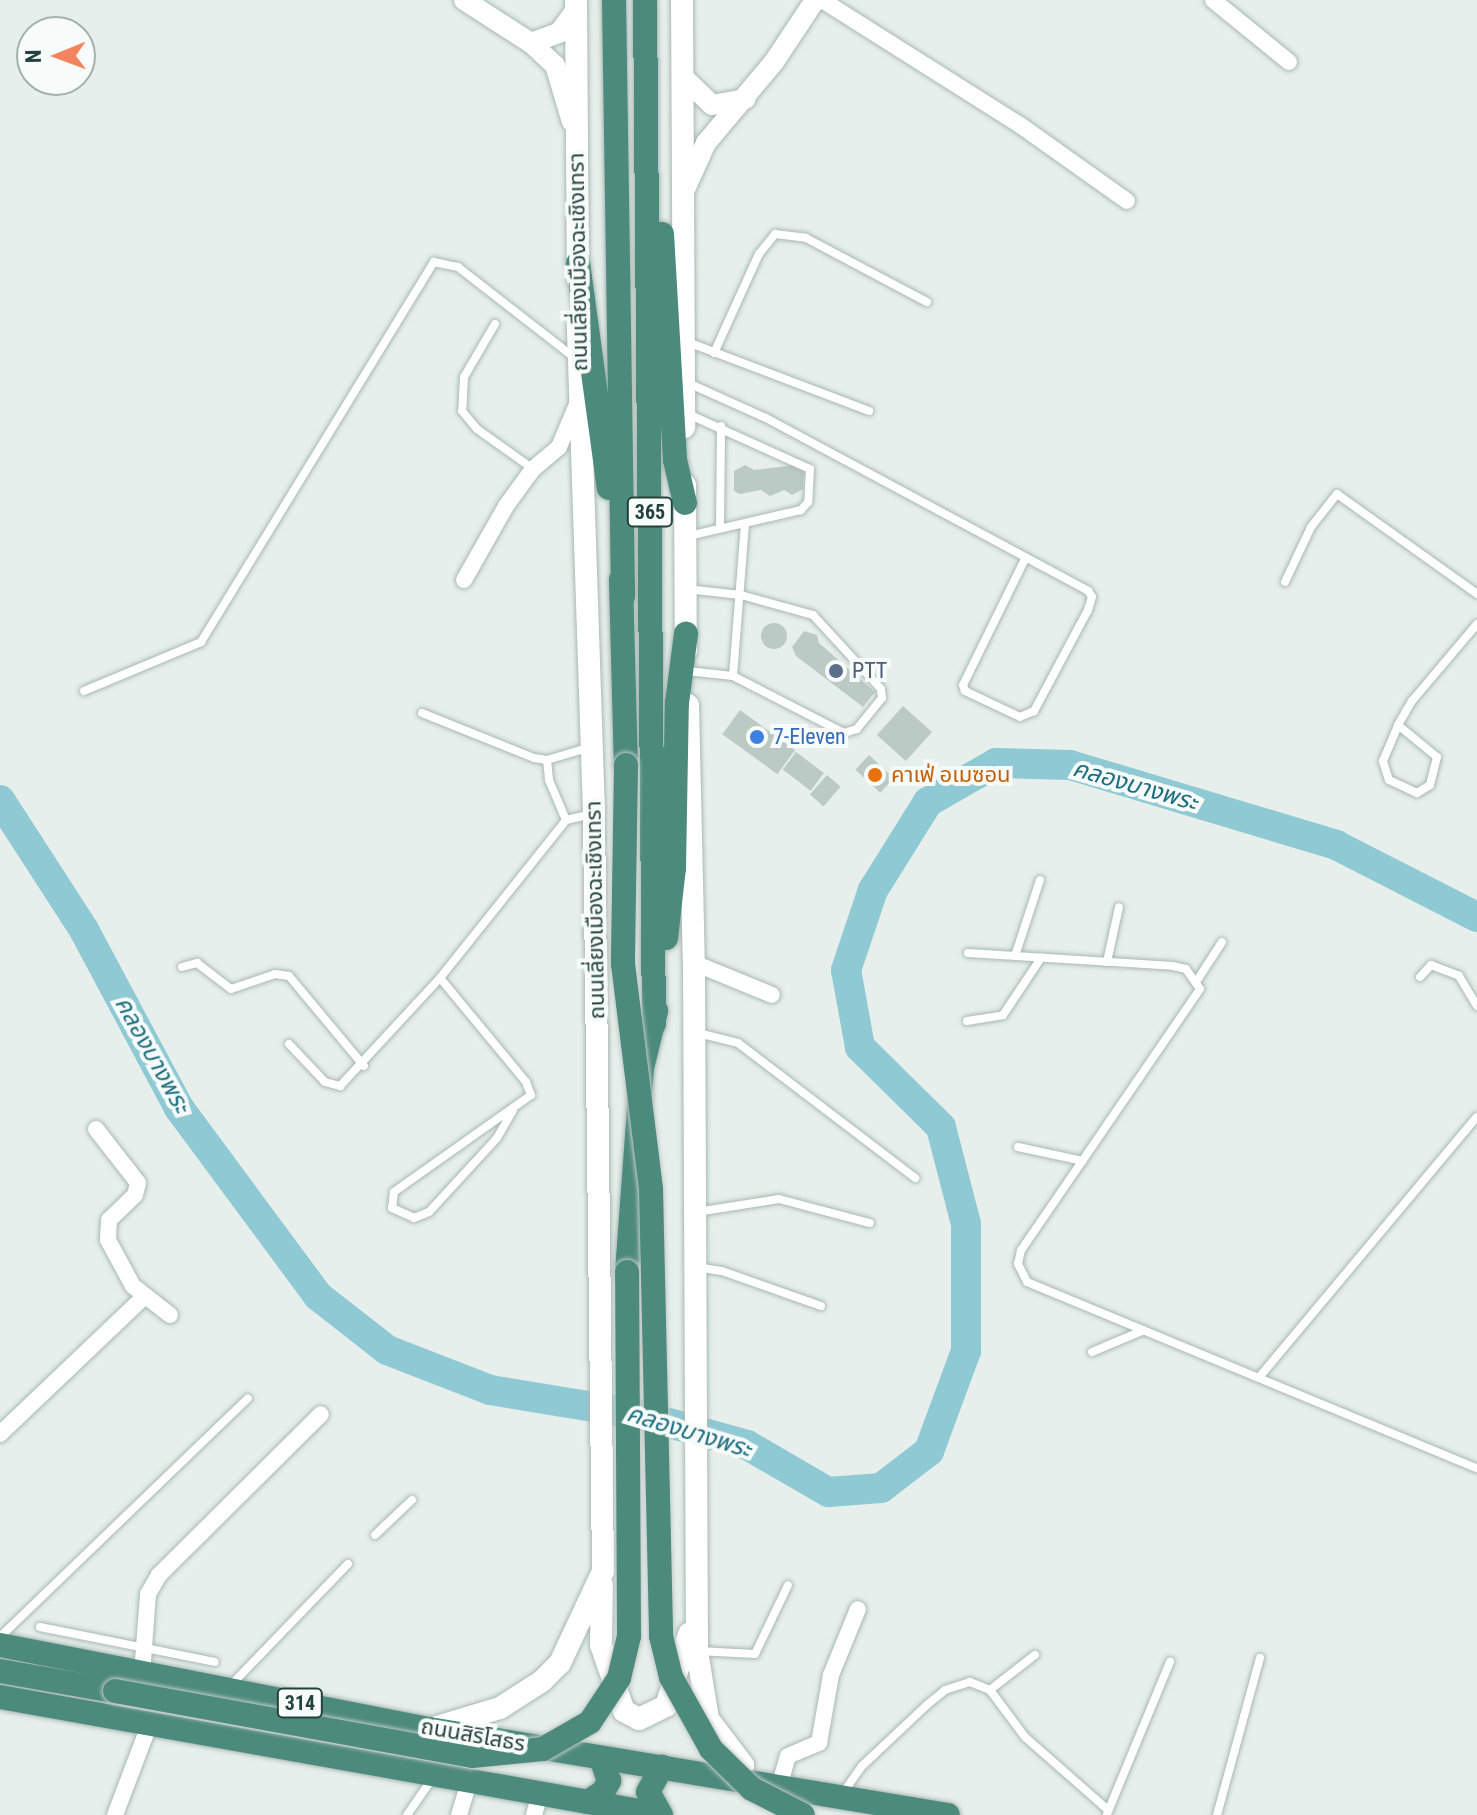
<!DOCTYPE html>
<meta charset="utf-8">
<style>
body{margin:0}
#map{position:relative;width:1477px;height:1815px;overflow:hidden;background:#e6efeb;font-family:"Roboto Condensed","Noto Sans Thai",sans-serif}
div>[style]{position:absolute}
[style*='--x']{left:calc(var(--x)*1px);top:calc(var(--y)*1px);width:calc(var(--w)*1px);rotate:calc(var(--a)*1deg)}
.river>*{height:30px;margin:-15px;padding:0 15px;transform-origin:15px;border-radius:15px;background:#8ec9d4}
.building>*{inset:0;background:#bbcac4;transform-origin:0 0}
.round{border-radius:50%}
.roads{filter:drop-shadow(0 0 2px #a8b8b2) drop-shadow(0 0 2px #a8b8b2)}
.service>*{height:8px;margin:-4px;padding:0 4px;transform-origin:4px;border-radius:4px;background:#fff}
.minor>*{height:16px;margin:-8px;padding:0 8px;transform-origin:8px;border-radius:8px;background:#fff}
.tertiary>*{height:20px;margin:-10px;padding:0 10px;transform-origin:10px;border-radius:10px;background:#fff}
.secondary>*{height:22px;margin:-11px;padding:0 11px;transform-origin:11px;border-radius:11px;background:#fff}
.trunk>*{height:24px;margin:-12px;padding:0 12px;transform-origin:12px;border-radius:12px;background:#4c8a7c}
.bridges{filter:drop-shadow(0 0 2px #c2cac8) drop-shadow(0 0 2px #c2cac8)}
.trunk-bridge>*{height:24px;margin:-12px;padding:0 12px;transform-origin:12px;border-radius:12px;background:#4c8a7c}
.dots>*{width:22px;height:22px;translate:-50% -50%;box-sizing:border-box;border:4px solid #f7fbf9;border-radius:50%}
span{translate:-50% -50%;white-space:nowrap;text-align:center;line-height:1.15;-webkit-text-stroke:8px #f7fbf9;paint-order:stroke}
.shield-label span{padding:2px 6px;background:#f7fbf9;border:2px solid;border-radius:6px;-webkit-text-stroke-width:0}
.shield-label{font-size:20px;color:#24423a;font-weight:700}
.street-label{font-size:22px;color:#24423a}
.service-label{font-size:22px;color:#4e5e75}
.left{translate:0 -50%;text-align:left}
.shop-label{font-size:22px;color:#366cbe}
.food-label{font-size:22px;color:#c56008}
.water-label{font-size:24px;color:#1c6f80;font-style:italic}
.north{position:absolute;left:16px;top:16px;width:80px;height:80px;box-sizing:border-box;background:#f7fbf9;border:2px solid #a3b1ad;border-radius:50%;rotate:269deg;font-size:22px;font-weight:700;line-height:32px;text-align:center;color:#24423a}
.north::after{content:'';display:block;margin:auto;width:28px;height:36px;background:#f4845f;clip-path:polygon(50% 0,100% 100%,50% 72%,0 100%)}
</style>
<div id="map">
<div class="river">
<div style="--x:0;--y:800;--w:155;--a:57.1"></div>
<div style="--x:84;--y:930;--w:202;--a:61.9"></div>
<div style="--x:179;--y:1108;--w:234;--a:53.5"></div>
<div style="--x:318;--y:1296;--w:88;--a:38"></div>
<div style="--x:387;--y:1350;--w:110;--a:21.2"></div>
<div style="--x:490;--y:1390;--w:149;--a:9.3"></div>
<div style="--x:637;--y:1414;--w:114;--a:15.7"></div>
<div style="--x:747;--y:1445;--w:94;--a:30.1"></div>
<div style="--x:828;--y:1492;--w:53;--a:-4.3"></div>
<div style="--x:881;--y:1488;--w:61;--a:-37.6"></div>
<div style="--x:929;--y:1451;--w:107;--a:-69.7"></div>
<div style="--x:966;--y:1351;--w:127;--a:-90"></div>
<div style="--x:966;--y:1224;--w:100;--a:-104.5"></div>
<div style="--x:941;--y:1127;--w:114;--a:-135.4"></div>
<div style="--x:860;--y:1047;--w:78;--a:-100.3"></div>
<div style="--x:846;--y:970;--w:84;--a:-71.4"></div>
<div style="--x:873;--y:890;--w:104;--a:-58"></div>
<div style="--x:928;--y:802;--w:78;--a:-29.8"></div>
<div style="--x:996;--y:763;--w:74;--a:1.5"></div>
<div style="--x:1070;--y:765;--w:278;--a:16.7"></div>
<div style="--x:1336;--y:845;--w:158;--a:27.1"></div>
</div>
<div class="building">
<div style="clip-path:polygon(745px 465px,754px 470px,796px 465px,804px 470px,803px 489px,792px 495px,784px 490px,770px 496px,761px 490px,740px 494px,734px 491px,734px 471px)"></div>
<div class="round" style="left:761px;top:623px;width:26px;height:26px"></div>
<div style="clip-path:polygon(804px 631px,817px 635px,819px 643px,875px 692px,863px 707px,796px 656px,792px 647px)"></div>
<div style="left:903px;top:706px;width:39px;height:39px;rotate:42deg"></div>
<div style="left:740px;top:710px;width:68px;height:30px;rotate:36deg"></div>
<div style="left:796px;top:752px;width:35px;height:22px;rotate:37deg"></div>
<div style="left:869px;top:755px;width:34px;height:20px;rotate:43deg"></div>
<div style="left:827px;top:775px;width:18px;height:26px;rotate:41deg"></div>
</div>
<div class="roads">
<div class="service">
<div style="--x:495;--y:324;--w:61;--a:120.3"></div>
<div style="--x:464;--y:377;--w:34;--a:93"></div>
<div style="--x:462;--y:411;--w:23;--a:50"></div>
<div style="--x:477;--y:429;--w:69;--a:35.5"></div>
<div style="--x:685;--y:341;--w:197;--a:20.8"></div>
<div style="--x:714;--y:353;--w:109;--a:-65.6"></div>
<div style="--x:759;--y:254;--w:26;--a:-51"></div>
<div style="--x:775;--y:234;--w:31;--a:7"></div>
<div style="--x:806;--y:238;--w:137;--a:27.9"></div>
<div style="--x:688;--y:383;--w:85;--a:24.2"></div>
<div style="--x:766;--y:418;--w:366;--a:28.2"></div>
<div style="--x:1088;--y:591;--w:7;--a:56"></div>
<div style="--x:1092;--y:597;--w:14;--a:107"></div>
<div style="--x:1088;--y:610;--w:115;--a:118.1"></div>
<div style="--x:1034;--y:711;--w:15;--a:157"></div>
<div style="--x:1020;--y:717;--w:61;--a:-154.7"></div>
<div style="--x:965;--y:691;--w:6;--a:-108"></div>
<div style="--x:963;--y:685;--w:140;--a:-63.8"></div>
<div style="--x:688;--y:414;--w:134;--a:24.3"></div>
<div style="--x:810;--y:469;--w:33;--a:93"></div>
<div style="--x:808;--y:502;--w:11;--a:131"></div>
<div style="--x:801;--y:510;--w:116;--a:167"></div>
<div style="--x:720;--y:528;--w:102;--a:-89.4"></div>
<div style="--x:1285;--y:582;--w:61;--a:-64.7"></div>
<div style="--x:1311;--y:527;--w:42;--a:-51.8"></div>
<div style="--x:1337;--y:494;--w:172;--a:35.5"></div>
<div style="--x:686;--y:589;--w:55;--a:6.2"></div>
<div style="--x:741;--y:595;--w:75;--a:15.5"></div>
<div style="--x:813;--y:615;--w:100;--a:47.4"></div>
<div style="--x:881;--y:689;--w:9;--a:84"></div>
<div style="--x:882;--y:698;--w:40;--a:129"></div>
<div style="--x:857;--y:729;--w:14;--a:163"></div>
<div style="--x:844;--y:733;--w:125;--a:-152.8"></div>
<div style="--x:733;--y:676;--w:46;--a:-173.8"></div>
<div style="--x:733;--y:676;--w:152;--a:-85.5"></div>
<div style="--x:84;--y:691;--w:127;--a:-22.7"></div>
<div style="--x:201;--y:642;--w:446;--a:-58.5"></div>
<div style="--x:434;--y:262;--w:25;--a:12"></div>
<div style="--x:458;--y:267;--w:148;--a:37.9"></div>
<div style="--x:422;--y:713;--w:121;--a:21.9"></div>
<div style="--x:534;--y:758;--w:13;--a:9"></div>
<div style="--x:547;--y:760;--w:46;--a:-16.5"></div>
<div style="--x:1398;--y:725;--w:50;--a:39.4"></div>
<div style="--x:1437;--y:757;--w:29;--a:104"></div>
<div style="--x:1430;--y:785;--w:15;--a:148"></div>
<div style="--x:1417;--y:793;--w:31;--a:-155"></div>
<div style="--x:1389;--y:780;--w:20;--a:-108"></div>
<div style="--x:1383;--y:761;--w:39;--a:-67"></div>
<div style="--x:1398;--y:725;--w:28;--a:-60"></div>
<div style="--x:1412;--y:701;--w:101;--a:-49.8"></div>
<div style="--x:547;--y:760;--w:20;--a:84"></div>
<div style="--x:549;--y:780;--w:43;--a:67"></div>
<div style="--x:968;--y:953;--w:205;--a:3.6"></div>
<div style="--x:1173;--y:966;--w:13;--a:13"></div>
<div style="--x:1186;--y:969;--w:24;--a:55"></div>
<div style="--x:1200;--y:989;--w:316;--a:124.4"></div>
<div style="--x:1021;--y:1250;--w:14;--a:102"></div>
<div style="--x:1018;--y:1264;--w:20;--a:63"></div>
<div style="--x:1027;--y:1282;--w:487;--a:22.5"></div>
<div style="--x:1015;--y:956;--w:80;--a:-71.8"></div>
<div style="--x:1107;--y:962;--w:56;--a:-77.7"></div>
<div style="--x:182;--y:967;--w:16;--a:-15"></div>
<div style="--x:197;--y:963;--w:43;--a:37.4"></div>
<div style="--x:231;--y:989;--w:46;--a:-18.8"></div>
<div style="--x:275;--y:974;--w:14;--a:8"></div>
<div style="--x:289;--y:976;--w:117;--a:50.2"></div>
<div style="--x:1420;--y:977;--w:16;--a:-47"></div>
<div style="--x:1431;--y:965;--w:30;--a:21"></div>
<div style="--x:1459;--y:976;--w:35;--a:59"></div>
<div style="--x:440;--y:978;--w:135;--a:50.4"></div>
<div style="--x:526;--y:1082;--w:14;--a:69"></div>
<div style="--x:531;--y:1095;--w:168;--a:144.7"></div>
<div style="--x:394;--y:1192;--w:16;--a:97"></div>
<div style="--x:392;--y:1208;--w:24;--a:24"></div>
<div style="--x:414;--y:1218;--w:16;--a:-22"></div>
<div style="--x:429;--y:1212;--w:100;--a:-47.4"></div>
<div style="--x:497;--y:1138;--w:32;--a:-60"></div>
<div style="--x:1198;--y:979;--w:44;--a:-57"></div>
<div style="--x:967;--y:1021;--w:36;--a:-9"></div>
<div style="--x:1003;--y:1015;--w:69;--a:-56.3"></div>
<div style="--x:694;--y:1032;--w:45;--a:14"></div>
<div style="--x:738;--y:1043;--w:223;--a:37.3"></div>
<div style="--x:289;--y:1044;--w:52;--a:46.5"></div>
<div style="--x:325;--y:1082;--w:16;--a:15"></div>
<div style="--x:340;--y:1086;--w:147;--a:-47.2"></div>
<div style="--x:440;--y:978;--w:202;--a:-51.4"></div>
<div style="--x:566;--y:820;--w:26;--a:-13"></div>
<div style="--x:1018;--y:1147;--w:66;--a:12.2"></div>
<div style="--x:697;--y:1212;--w:83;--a:-9"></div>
<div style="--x:779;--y:1199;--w:94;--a:14.8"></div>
<div style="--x:696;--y:1267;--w:26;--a:9"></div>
<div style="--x:722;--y:1271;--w:105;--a:19.5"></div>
<div style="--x:1092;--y:1352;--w:56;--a:-22.9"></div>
<div style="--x:1261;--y:1375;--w:336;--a:-50.1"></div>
<div style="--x:375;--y:1535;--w:51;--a:-43.4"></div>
<div style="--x:40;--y:1627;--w:178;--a:11.3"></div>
<div style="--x:0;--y:1637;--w:344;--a:-43.9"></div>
<div style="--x:698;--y:1651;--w:57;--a:3"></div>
<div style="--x:755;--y:1654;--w:76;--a:-64.4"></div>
<div style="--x:232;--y:1684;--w:167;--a:-46"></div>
<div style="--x:990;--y:1690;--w:57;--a:-37.9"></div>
<div style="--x:843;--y:1793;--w:33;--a:-55"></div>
<div style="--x:862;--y:1766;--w:91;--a:-43.2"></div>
<div style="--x:928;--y:1704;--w:22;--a:-39"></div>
<div style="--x:945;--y:1690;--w:26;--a:-18"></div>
<div style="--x:970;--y:1682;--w:22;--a:22"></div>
<div style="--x:990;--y:1690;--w:59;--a:53.3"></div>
<div style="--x:1025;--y:1737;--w:111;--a:41.3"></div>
<div style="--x:1107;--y:1814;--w:165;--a:-67.5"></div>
<div style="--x:407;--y:1815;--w:44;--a:-55.2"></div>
<div style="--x:1217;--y:1815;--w:163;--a:-74.7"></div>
</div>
<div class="minor">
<div style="--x:822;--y:0;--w:234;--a:32.3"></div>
<div style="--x:1020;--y:125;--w:131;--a:35.4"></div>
<div style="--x:1213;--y:0;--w:98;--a:39.2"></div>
<div style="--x:464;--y:580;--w:85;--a:-60.4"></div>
<div style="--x:506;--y:506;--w:46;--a:-53.9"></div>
<div style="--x:533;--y:469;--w:34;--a:-40"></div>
<div style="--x:559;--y:447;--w:49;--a:-67.1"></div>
<div style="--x:694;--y:963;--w:84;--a:22.3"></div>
<div style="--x:96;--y:1129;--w:68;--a:52.1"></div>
<div style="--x:138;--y:1183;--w:12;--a:104"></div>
<div style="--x:135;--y:1195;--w:36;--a:136"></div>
<div style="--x:109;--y:1220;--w:20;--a:93"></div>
<div style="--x:108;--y:1240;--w:52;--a:61.5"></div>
<div style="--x:133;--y:1286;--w:47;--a:38.1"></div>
<div style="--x:0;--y:1434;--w:199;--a:-43.6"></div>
<div style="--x:142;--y:1674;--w:80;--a:-85.7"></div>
<div style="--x:148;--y:1594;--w:22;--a:-60"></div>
<div style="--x:159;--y:1575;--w:228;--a:-44.8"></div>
<div style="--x:779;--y:1787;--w:32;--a:-74"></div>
<div style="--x:788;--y:1756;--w:34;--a:-23"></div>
<div style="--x:819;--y:1743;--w:69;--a:-80"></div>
<div style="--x:831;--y:1675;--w:71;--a:-67.8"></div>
<div style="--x:115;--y:1815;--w:98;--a:-69.2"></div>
<div style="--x:459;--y:1815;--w:34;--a:-73"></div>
<div style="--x:534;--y:1815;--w:22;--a:-74"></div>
</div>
<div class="tertiary">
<div style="--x:464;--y:0;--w:80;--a:32.7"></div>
<div style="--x:531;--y:43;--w:33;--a:43"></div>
<div style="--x:555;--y:65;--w:59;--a:73.4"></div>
<div style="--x:531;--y:43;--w:30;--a:-20"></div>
<div style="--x:559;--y:33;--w:29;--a:-54"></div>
<div style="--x:683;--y:77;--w:40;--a:44"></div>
<div style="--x:712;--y:105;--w:34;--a:-10"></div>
<div style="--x:683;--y:194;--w:56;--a:-65.7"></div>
<div style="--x:706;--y:143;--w:106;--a:-50"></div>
<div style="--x:774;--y:62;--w:74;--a:-56.5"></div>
</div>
<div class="secondary">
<div style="--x:576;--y:0;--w:279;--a:89.6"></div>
<div style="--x:682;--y:0;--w:427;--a:89.7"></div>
<div style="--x:685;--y:485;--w:166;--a:89.7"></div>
<div style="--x:688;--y:705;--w:258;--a:88.7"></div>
<div style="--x:694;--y:963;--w:688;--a:89.75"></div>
<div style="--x:697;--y:1651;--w:69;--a:80.8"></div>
<div style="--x:708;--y:1719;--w:58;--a:52.7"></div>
<div style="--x:602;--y:1585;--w:60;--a:91"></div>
<div style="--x:601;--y:1645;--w:70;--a:70.8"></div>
<div style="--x:624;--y:1711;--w:17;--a:28"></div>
<div style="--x:639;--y:1719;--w:30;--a:-26"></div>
<div style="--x:666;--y:1706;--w:76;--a:-72.3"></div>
<div style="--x:430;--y:1729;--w:73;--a:-16.7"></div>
<div style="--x:500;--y:1708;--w:50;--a:-32.7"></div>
<div style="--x:542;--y:1681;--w:25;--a:-45"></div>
<div style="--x:560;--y:1663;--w:102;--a:-64.9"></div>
<div style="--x:603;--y:1571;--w:758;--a:-90.68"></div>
<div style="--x:594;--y:813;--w:488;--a:-91.9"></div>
</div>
<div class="trunk">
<div style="--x:614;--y:0;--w:596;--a:89.13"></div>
<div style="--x:645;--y:0;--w:1024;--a:89.5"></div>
<div style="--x:662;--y:234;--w:226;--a:86.7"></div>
<div style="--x:675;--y:460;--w:44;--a:76.9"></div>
<div style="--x:578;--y:263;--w:227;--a:82.2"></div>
<div style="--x:621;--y:580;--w:185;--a:88.5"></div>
<div style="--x:666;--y:938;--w:70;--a:-83.5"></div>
<div style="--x:674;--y:868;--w:165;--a:-89"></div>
<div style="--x:677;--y:703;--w:70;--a:-82.6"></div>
<div style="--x:627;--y:1272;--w:205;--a:-85.8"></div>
<div style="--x:642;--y:1068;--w:59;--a:-76.2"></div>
<div style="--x:0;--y:1645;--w:438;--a:11.1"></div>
<div style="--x:430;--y:1729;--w:525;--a:9.43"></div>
<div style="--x:0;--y:1671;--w:117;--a:9.9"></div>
<div style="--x:0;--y:1697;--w:671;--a:10.12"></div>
<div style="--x:588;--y:1802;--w:18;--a:-34"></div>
<div style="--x:603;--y:1792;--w:13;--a:-61"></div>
<div style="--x:609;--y:1781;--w:24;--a:-109"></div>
<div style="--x:661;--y:1815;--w:26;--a:-119"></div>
<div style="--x:648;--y:1792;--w:29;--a:-61"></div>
</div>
</div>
<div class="bridges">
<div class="trunk-bridge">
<div style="--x:626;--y:765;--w:199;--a:90.9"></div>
<div style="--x:623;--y:964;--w:227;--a:82.9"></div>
<div style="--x:651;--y:1189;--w:447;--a:88.7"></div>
<div style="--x:661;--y:1636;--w:42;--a:76.3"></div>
<div style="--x:671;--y:1677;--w:82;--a:60.9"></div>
<div style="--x:711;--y:1749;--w:57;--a:44.3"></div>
<div style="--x:752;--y:1789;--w:57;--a:27"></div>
<div style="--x:115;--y:1691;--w:363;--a:10.3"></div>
<div style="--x:472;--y:1756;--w:71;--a:-5.6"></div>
<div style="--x:543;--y:1749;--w:54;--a:-29.9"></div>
<div style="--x:590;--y:1722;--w:53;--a:-56.6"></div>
<div style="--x:619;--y:1678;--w:43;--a:-76.6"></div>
<div style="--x:629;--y:1636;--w:364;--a:-90.3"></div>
</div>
</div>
<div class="dots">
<div style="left:836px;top:671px;background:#5c6f8a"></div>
<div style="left:757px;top:737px;background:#3f7fe0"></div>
<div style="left:875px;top:775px;background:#e8710a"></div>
</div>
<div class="shield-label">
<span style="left:650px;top:512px">365</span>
<span style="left:300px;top:1703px">314</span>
</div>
<div class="street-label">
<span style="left:578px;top:262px;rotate:-91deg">ถนนเลี่ยงเมืองฉะเชิงเทรา</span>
<span style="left:595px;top:910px;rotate:-91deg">ถนนเลี่ยงเมืองฉะเชิงเทรา</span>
<span style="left:473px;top:1735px;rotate:10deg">ถนนสิริโสธร</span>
</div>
<div class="service-label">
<span class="left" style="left:852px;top:671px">PTT</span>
</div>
<div class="shop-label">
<span class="left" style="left:773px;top:737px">7-Eleven</span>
</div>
<div class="food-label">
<span class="left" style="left:891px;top:775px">คาเฟ่ อเมซอน</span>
</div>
<div class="water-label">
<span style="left:1135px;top:786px;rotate:16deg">คลองบางพระ</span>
<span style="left:152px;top:1055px;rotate:61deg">คลองบางพระ</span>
<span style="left:689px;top:1432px;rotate:17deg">คลองบางพระ</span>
</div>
<div class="north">N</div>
</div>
